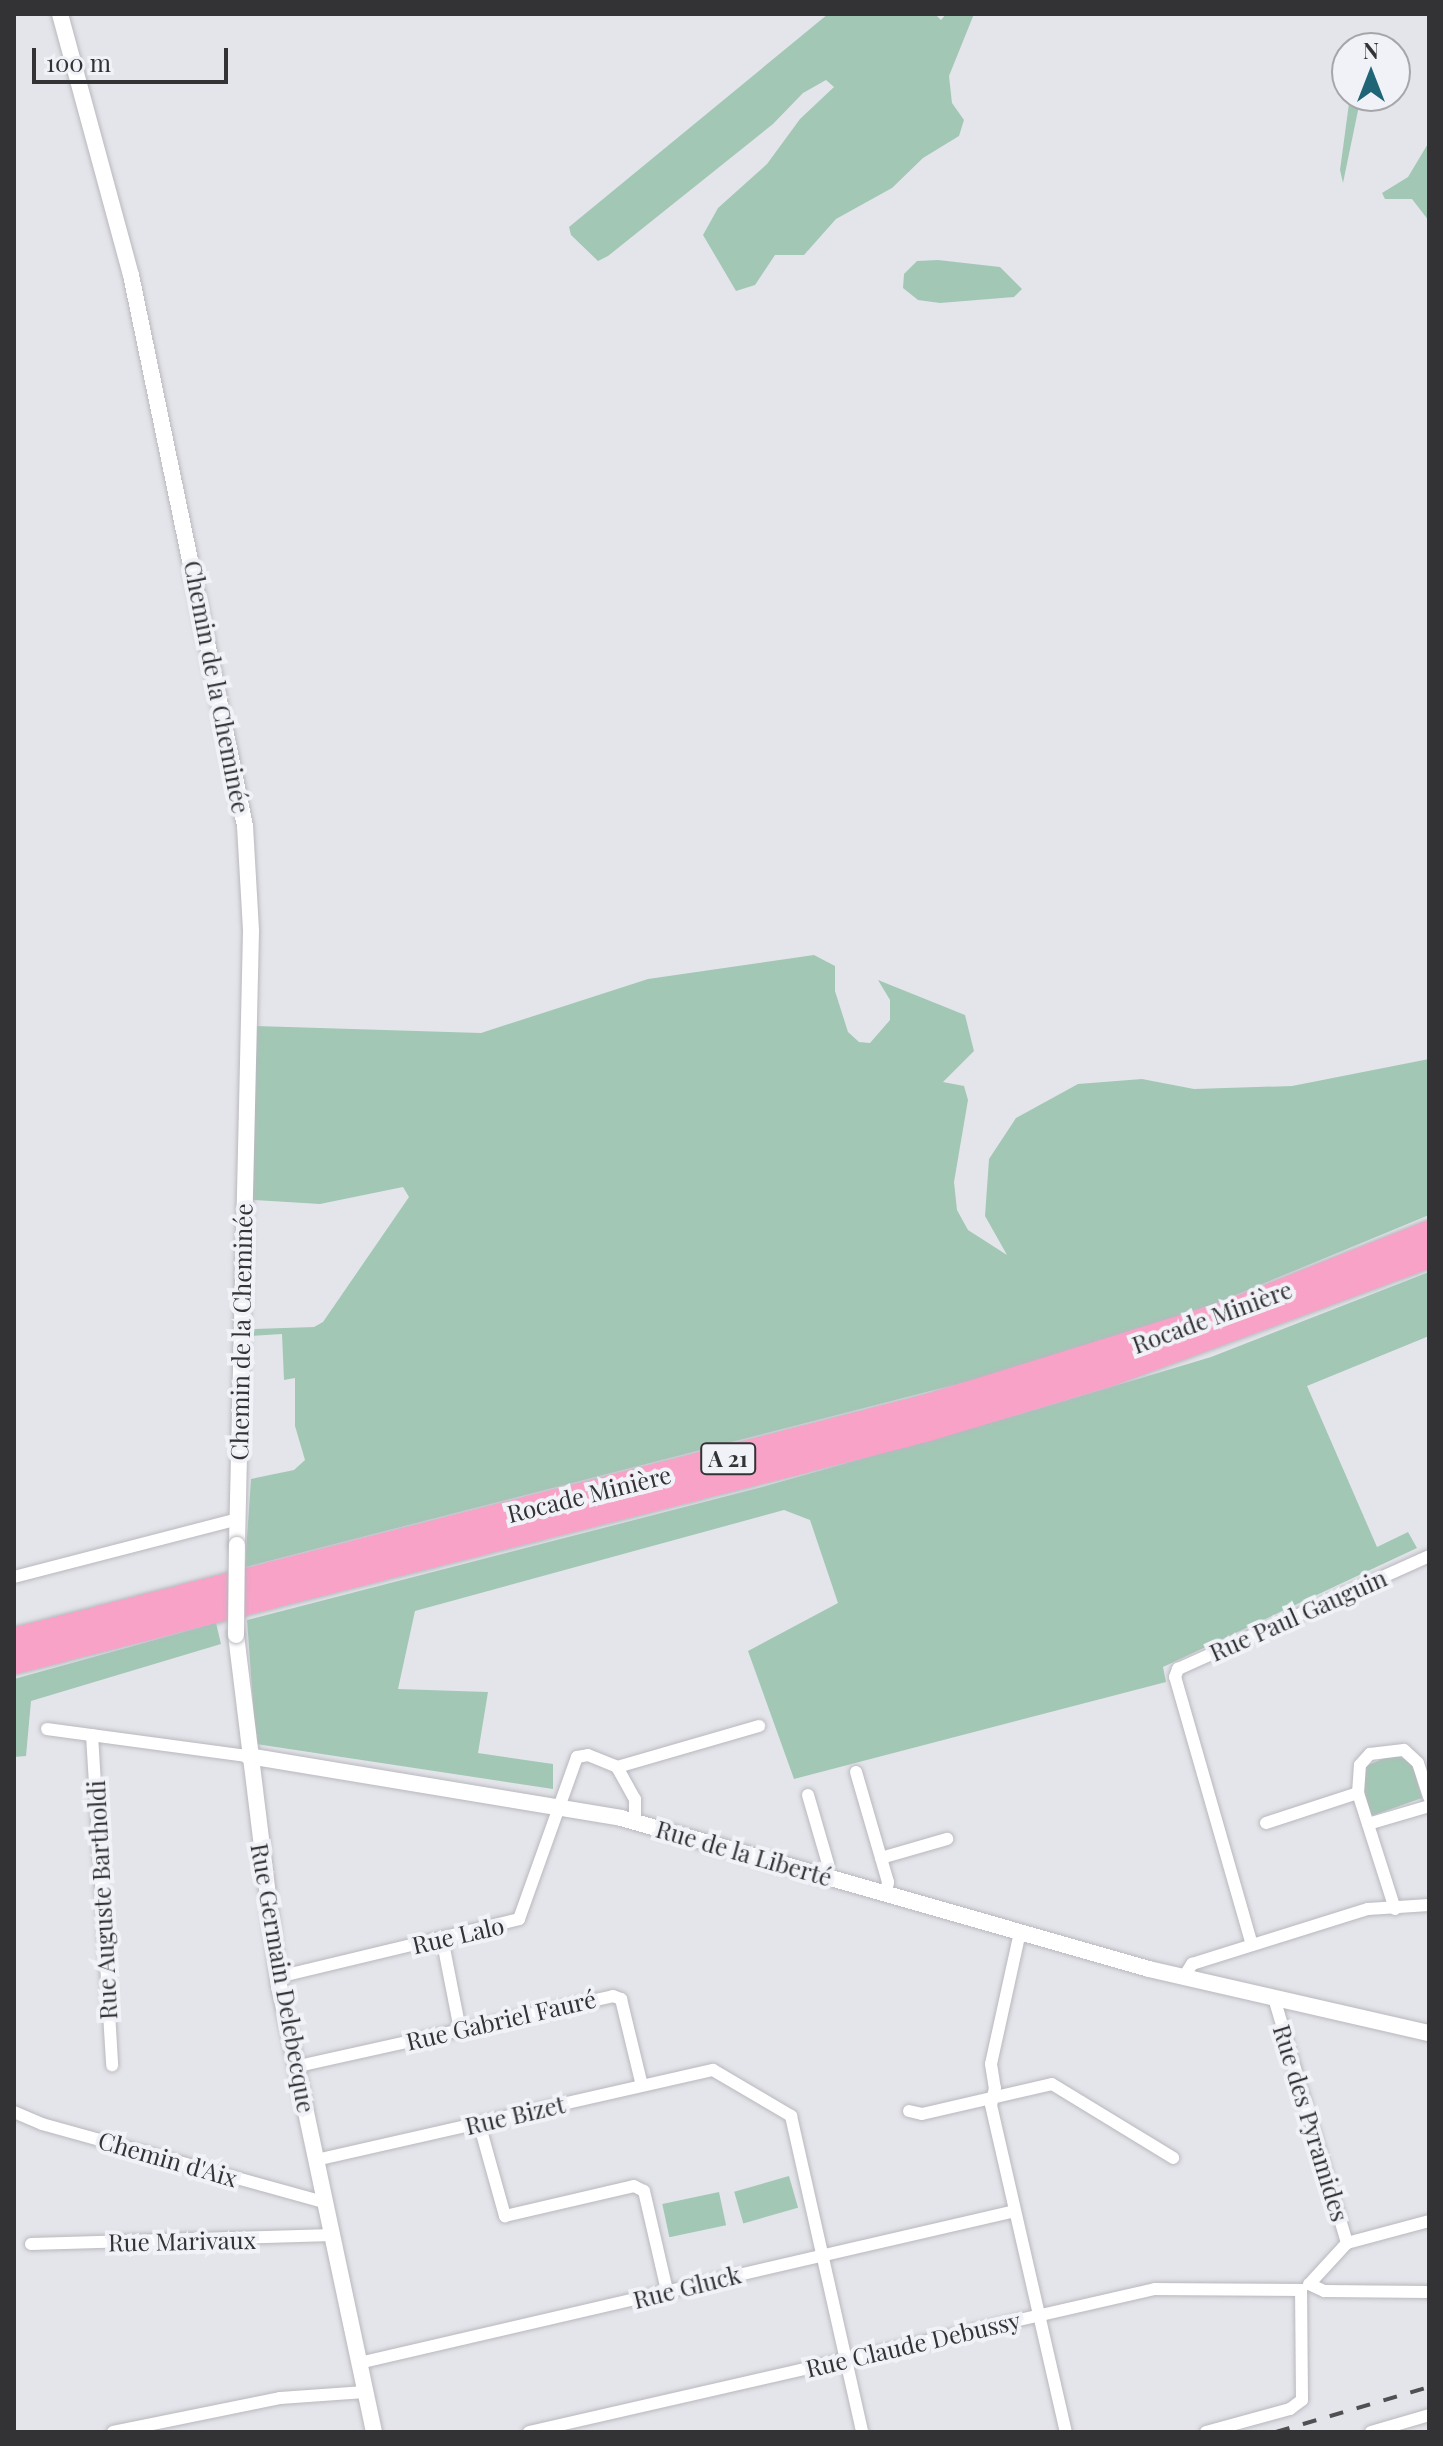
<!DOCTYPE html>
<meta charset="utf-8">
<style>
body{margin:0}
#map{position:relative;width:1443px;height:2446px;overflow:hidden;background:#e4e5ea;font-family:"Playfair Display",serif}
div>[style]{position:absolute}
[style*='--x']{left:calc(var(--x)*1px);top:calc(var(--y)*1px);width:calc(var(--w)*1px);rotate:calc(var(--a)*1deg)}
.green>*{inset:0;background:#a2c8b5;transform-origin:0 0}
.roads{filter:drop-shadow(0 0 2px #b8b8be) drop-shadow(0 0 2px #b8b8be)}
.minor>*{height:12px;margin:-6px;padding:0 6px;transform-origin:6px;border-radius:6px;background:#fff}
.tertiary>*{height:16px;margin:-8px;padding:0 8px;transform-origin:8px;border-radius:8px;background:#fff}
.motorway>*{height:24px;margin:-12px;padding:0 12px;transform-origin:12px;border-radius:12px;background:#f8a2c8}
.rail>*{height:4px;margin-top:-2px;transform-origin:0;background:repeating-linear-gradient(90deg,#505052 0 14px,transparent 0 28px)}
.bridges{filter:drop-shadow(0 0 2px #b8b8be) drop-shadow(0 0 2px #b8b8be)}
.tertiary-bridge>*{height:16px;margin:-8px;padding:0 8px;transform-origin:8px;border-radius:8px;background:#fff}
span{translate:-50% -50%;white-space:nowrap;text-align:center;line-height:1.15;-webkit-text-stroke:8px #f1f2f8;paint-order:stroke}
.shield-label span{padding:2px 6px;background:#f1f2f8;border:2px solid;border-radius:6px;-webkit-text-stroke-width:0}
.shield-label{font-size:22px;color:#333335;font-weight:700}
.street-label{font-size:24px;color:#333335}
.frame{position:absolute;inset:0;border:16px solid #333335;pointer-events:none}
.north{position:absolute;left:1331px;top:32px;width:80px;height:80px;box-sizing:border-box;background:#f1f2f8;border:2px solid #a5a6aa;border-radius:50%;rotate:0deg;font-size:22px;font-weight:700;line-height:32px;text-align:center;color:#333335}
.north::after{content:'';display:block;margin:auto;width:28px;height:36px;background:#206576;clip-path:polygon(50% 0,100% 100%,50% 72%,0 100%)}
.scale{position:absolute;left:32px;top:48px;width:196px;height:36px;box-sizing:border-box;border:4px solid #333335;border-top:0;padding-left:10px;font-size:24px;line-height:28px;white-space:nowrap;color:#333335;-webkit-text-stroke:6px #f1f2f8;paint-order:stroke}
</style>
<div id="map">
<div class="green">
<div style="clip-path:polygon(828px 14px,935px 14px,941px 20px,946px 14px,974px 14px,949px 76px,952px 103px,964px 120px,959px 136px,923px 158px,892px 188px,836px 219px,804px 255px,775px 255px,755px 285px,736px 291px,703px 235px,718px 208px,767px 164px,800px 119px,834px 87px,826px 80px,803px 93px,773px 124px,608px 256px,598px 261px,571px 235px,569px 227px)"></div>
<div style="clip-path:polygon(1350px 96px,1361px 96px,1343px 183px,1340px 170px)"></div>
<div style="clip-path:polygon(1429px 142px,1429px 221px,1412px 199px,1385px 199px,1382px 193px,1408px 177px)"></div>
<div style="clip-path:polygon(938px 260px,1000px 267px,1022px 289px,1014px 297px,940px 303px,918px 300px,903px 288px,904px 274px,917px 261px)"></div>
<div style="clip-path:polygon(814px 955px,835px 966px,835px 991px,848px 1032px,859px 1042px,870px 1043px,890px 1020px,890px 1000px,878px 980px,965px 1015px,974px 1051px,943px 1082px,964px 1086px,968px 1100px,954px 1182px,957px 1210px,968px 1230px,1007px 1255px,985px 1216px,989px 1159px,1016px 1118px,1078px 1084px,1142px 1079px,1194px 1089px,1292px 1086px,1429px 1059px,1429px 1215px,1219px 1302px,1051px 1360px,245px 1567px,251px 1479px,294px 1470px,305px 1460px,295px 1426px,295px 1378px,284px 1380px,282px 1334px,250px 1336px,250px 1329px,314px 1327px,323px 1322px,409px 1197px,403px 1187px,320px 1204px,252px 1200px,256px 1026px,481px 1033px,648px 979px)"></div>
<div style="clip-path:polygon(1429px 1272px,1429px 1336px,1307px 1386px,1377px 1547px,1408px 1532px,1417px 1548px,1163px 1667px,1166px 1682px,794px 1779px,748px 1651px,838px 1603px,810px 1520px,784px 1510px,415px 1611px,398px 1689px,488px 1692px,478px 1753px,553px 1764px,553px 1789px,256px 1744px,247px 1620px,762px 1487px,1014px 1416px,1211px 1357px)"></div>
<div style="clip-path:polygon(216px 1623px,221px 1644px,31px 1701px,26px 1756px,14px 1757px,14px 1679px)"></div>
<div style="clip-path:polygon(1394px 1754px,1412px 1763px,1422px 1798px,1371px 1816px,1362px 1783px,1366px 1766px)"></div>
<div style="left:789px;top:2176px;width:33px;height:57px;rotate:74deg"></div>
<div style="left:719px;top:2192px;width:34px;height:58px;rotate:78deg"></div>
</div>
<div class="roads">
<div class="minor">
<div style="--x:14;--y:1577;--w:231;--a:-14.5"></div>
<div style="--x:47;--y:1729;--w:203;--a:7.7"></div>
<div style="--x:92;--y:1735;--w:331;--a:86.5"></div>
<div style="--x:617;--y:1767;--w:148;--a:-16.1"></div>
<div style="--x:856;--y:1772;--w:115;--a:73.8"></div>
<div style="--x:888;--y:1882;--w:11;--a:100"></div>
<div style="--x:808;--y:1795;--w:72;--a:73.8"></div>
<div style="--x:828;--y:1864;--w:12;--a:95"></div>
<div style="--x:1266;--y:1823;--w:97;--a:-18.1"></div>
<div style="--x:1368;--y:1824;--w:64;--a:-16.4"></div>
<div style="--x:881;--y:1858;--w:69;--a:-16.1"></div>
<div style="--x:1395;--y:1909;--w:122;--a:-107.7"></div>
<div style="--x:1358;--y:1793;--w:28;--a:-86"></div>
<div style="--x:1360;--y:1765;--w:15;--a:-48"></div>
<div style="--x:1370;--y:1754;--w:34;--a:-7"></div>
<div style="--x:1404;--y:1750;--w:19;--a:43"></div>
<div style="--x:1418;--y:1763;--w:36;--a:72"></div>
<div style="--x:1020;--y:1932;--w:135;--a:102.4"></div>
<div style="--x:991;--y:2064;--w:24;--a:81"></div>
<div style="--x:995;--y:2088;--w:17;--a:103"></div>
<div style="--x:991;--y:2105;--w:335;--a:77.1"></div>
<div style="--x:442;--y:1938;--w:94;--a:78.9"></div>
<div style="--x:1252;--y:1945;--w:279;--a:-106"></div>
<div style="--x:1175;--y:1677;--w:9;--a:-69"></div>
<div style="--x:1178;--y:1669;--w:275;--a:-24.2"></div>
<div style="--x:278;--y:1977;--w:248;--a:-13.5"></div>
<div style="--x:519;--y:1919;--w:172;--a:-70.3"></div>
<div style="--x:577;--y:1757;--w:11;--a:-10"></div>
<div style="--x:588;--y:1755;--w:31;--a:22"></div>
<div style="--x:617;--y:1767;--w:37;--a:61"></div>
<div style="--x:635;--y:1799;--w:23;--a:90"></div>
<div style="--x:1183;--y:1978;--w:17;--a:-57"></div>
<div style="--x:1192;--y:1964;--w:184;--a:-17.4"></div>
<div style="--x:1368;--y:1909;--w:61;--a:-3.8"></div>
<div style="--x:1274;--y:1998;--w:256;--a:73.4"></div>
<div style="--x:1347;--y:2243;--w:52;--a:132.6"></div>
<div style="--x:294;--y:2067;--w:327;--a:-12.5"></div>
<div style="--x:613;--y:1996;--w:9;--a:21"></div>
<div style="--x:621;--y:1999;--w:89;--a:76.4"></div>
<div style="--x:909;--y:2111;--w:13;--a:13"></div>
<div style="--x:922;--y:2114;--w:133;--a:-13"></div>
<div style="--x:1052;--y:2084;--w:142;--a:31.4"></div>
<div style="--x:14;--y:2112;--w:30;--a:23"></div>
<div style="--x:42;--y:2124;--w:293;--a:15.5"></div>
<div style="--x:479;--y:2123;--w:97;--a:74.4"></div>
<div style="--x:505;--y:2216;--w:132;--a:-13.1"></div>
<div style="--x:634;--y:2186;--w:11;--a:27"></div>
<div style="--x:644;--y:2191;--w:103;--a:77"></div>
<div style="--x:316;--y:2160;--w:407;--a:-12.8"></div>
<div style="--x:713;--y:2070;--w:91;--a:30.5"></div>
<div style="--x:791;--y:2116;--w:324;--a:77.3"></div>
<div style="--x:1347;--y:2243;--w:85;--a:-15"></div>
<div style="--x:31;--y:2244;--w:302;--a:-1.7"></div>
<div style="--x:1309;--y:2284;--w:17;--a:25"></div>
<div style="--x:1324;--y:2291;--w:105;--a:0.5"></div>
<div style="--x:359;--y:2363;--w:673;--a:-13.05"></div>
<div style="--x:113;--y:2432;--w:170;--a:-11.5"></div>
<div style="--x:280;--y:2398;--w:85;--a:-4"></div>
<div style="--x:529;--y:2432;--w:642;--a:-12.87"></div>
<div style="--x:1155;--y:2289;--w:146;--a:0.4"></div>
<div style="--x:1206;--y:2432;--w:87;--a:-15.3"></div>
<div style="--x:1290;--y:2409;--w:15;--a:-37"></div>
<div style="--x:1302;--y:2400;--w:110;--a:-90.5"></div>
<div style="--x:1371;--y:2432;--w:60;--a:-16.3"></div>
</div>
<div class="tertiary">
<div style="--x:60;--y:14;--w:270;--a:74.8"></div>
<div style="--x:131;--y:275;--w:563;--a:78.31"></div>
<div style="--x:245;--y:826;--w:105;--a:86.7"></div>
<div style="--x:251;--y:931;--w:614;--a:91.31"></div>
<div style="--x:236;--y:1635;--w:353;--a:83"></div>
<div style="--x:279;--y:1985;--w:457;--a:78"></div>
<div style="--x:248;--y:1756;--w:378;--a:9.4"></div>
<div style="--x:621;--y:1818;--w:549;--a:15.96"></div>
<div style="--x:1149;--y:1969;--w:287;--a:12.9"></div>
</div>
<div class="motorway">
<div style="--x:14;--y:1640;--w:944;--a:-14.35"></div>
<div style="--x:929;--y:1406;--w:309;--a:-17.3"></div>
<div style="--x:1224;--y:1314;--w:220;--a:-21.6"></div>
<div style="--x:14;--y:1662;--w:940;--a:-14.29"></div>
<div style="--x:925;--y:1430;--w:190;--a:-16.8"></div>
<div style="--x:1107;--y:1375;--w:343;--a:-20.3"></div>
</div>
</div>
<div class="rail">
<div style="--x:1276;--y:2432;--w:159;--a:-16.4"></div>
</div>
<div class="bridges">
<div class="tertiary-bridge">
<div style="--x:236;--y:1635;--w:90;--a:-89.4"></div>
</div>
</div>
<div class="shield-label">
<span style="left:728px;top:1459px">A 21</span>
</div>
<div class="street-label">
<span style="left:217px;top:687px;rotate:79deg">Chemin de la Cheminée</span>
<span style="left:1212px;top:1317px;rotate:-20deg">Rocade Minière</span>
<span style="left:241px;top:1332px;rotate:-89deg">Chemin de la Cheminée</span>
<span style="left:589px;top:1494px;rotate:-14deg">Rocade Minière</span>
<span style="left:1298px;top:1615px;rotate:-24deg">Rue Paul Gauguin</span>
<span style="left:744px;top:1853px;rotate:16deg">Rue de la Liberté</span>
<span style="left:102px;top:1900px;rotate:-93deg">Rue Auguste Bartholdi</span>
<span style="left:458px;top:1935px;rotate:-13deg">Rue Lalo</span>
<span style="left:283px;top:1978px;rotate:80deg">Rue Germain Delebecque</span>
<span style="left:501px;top:2020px;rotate:-13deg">Rue Gabriel Fauré</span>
<span style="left:515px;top:2115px;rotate:-13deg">Rue Bizet</span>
<span style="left:1311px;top:2123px;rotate:73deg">Rue des Pyramides</span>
<span style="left:168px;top:2159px;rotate:16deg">Chemin d'Aix</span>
<span style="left:182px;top:2241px;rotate:-1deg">Rue Marivaux</span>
<span style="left:687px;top:2287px;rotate:-14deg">Rue Gluck</span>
<span style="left:913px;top:2344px;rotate:-13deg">Rue Claude Debussy</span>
</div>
<div class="frame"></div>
<div class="north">N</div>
<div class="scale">100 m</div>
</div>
